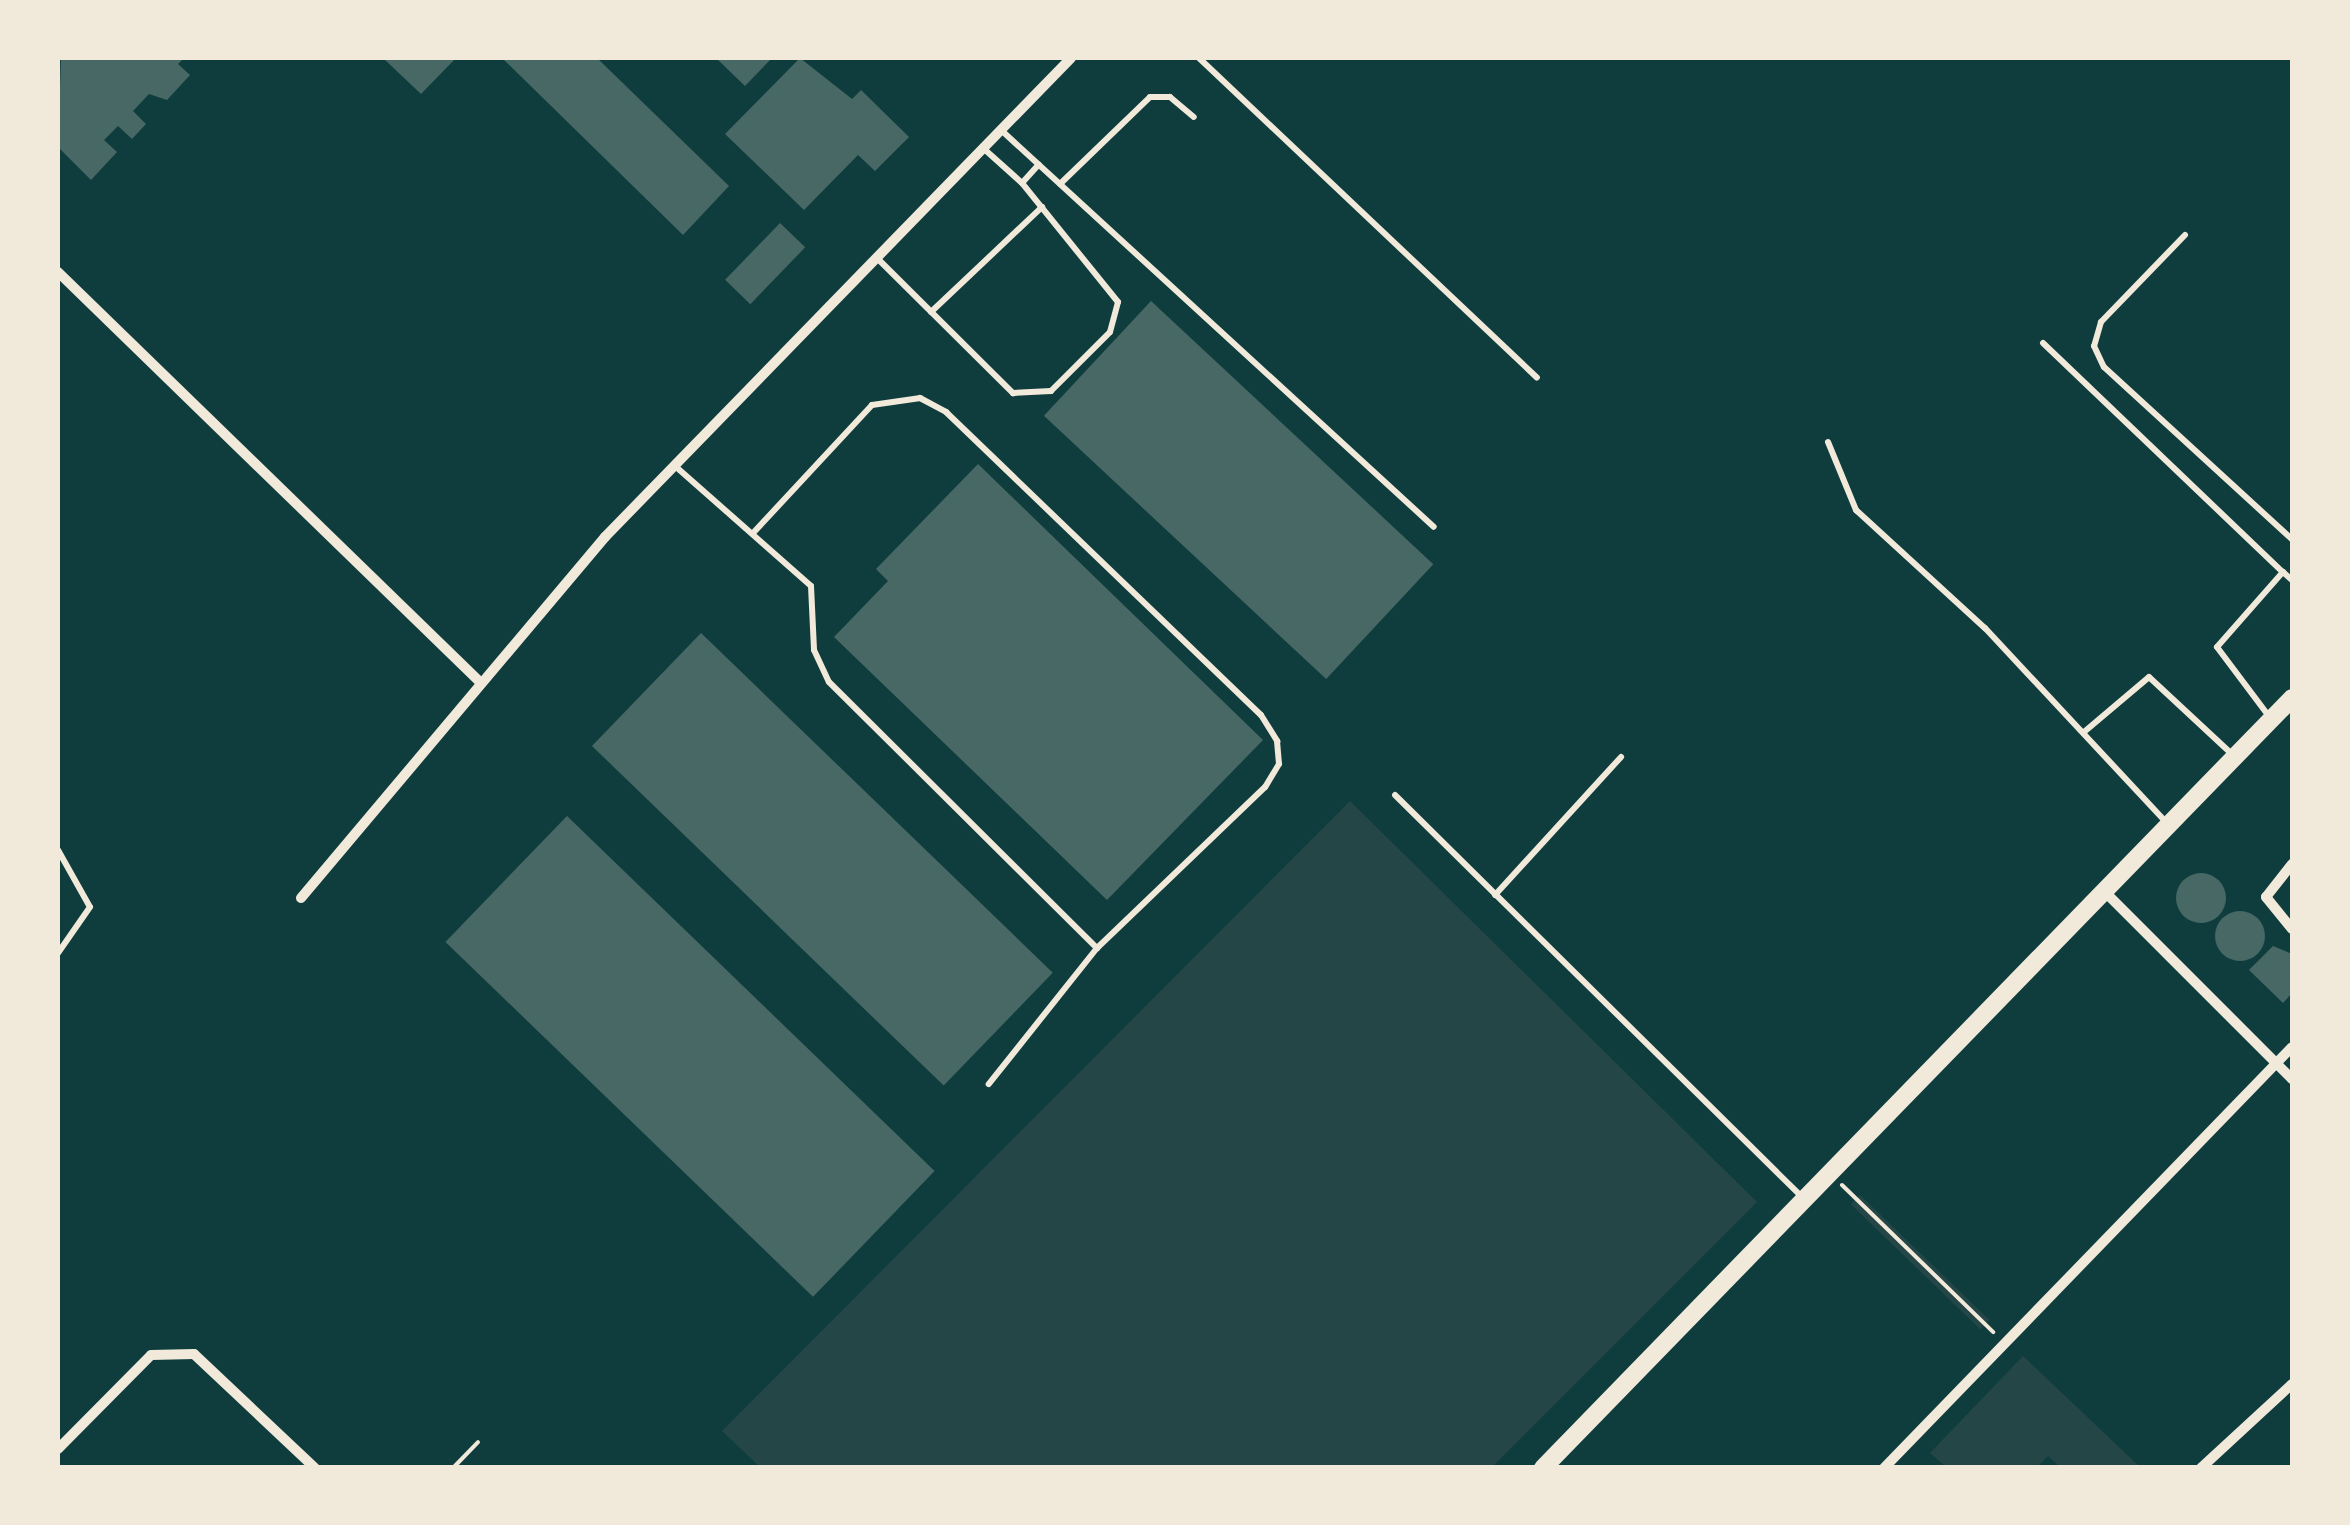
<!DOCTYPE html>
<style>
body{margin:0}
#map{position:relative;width:2350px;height:1525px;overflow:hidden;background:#0f3d3e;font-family:"Work Sans",sans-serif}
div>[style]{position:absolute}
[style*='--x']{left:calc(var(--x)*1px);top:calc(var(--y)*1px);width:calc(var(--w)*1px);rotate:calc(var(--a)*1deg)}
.green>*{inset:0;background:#244646;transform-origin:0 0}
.building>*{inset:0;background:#486865;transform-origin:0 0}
.round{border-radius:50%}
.path>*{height:4px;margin:-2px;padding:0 2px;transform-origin:2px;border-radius:2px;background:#f1e9da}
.service>*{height:6px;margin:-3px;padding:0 3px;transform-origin:3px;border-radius:3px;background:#f1e9da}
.minor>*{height:10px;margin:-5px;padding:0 5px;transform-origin:5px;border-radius:5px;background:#f1e9da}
.tertiary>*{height:18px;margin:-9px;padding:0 9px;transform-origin:9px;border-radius:9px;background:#f1e9da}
span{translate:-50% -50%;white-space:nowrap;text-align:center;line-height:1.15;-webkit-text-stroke:9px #f1e9da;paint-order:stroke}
.frame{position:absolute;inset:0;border:60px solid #f1e9da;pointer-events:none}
</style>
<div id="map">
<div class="green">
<div style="clip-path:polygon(1350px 801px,1757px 1202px,1492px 1467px,760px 1467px,722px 1431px)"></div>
<div style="left:1860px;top:1195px;width:180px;height:13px;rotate:44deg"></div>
<div style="clip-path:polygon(2023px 1356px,2140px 1467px,2060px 1467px,2048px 1456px,2037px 1467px,1946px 1467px,1930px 1453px)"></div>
</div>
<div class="building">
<div style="clip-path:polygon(61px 58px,184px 58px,178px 64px,190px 75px,167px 100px,149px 94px,133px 111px,146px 124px,132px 139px,118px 126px,104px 140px,117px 152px,91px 180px,58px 147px)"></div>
<div style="clip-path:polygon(383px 58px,456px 58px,421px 94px)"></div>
<div style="clip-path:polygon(502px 58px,597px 58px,729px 186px,683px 235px)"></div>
<div style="clip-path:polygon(716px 58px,772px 58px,745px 86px)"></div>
<div style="clip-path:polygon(800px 58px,852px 99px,861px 90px,909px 137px,875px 171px,858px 155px,804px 210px,725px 134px)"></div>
<div style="left:780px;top:223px;width:35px;height:79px;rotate:44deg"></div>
<div style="left:1151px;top:301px;width:386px;height:157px;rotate:43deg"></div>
<div style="clip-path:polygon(978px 464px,1263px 740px,1107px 900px,834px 637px,888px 581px,876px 569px)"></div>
<div style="left:701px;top:633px;width:489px;height:157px;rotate:44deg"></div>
<div style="left:567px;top:816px;width:511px;height:175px;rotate:44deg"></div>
<div class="round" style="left:2176px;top:873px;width:50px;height:50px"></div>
<div class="round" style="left:2215px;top:911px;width:50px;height:50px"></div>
<div style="clip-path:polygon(2273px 946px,2292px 954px,2292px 993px,2283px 1003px,2249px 970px)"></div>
</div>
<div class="path">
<div style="--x:1842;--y:1185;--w:211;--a:44.2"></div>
<div style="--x:453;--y:1468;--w:36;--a:-46"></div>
</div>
<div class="service">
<div style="--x:1199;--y:58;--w:465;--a:43.4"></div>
<div style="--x:1001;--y:130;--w:587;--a:42.52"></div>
<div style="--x:983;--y:148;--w:52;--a:41.9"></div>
<div style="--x:1060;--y:184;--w:125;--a:-44"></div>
<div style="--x:1150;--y:97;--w:20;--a:0"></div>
<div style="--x:1170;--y:97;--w:31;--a:40"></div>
<div style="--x:2185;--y:235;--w:121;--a:134"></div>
<div style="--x:2101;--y:322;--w:25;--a:106"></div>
<div style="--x:2094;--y:346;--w:23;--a:65"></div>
<div style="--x:2104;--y:367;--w:255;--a:42.5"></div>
<div style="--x:877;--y:258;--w:192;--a:44.8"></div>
<div style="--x:1013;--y:393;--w:38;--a:-3"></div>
<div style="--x:1051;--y:391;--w:83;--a:-45"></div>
<div style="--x:1110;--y:332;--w:31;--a:-75"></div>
<div style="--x:1118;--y:302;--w:153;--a:-128.9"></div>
<div style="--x:1022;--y:183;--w:25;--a:-48"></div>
<div style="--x:931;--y:312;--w:153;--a:-43.4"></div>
<div style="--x:2043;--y:343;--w:332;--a:43.7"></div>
<div style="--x:1828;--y:442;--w:74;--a:67.6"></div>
<div style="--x:1856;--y:510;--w:175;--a:42.5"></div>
<div style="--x:1985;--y:628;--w:268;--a:47"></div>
<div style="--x:675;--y:466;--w:181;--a:41.4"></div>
<div style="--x:811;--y:586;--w:64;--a:87.3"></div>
<div style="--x:814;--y:650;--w:35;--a:65"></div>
<div style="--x:829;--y:682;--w:378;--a:44.8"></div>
<div style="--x:754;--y:532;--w:173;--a:-47.1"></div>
<div style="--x:872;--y:405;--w:49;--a:-8.3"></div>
<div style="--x:920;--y:398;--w:30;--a:28"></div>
<div style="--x:946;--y:412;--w:437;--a:43.9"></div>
<div style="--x:1261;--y:715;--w:31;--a:58"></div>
<div style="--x:1277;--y:741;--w:23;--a:85"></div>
<div style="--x:1279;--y:764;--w:27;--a:121"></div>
<div style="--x:1265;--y:787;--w:233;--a:136.2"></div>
<div style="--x:1097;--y:948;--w:174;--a:128.5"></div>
<div style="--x:2271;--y:719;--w:90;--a:-126.9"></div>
<div style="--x:2217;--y:647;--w:100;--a:-48.7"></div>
<div style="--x:2283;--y:572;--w:12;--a:42"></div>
<div style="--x:2084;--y:732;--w:85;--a:-40.2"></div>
<div style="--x:2149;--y:677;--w:116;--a:42.9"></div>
<div style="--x:1395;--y:795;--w:572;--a:44.65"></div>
<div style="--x:58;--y:850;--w:65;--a:60.7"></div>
<div style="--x:90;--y:907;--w:56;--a:124.8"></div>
<div style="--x:1495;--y:895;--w:187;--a:-47.6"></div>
</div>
<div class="minor">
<div style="--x:58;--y:272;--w:590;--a:44.18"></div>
<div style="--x:2292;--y:864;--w:42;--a:128.2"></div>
<div style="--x:2266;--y:897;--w:41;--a:50.9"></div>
<div style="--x:2104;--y:891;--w:266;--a:45"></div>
<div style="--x:301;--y:898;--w:472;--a:-49.9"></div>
<div style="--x:605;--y:537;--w:668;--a:-45.79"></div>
<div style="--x:58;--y:1449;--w:132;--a:-45.3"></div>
<div style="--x:151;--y:1355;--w:43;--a:-1.3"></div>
<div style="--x:194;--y:1354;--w:166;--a:43.3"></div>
<div style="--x:1884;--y:1468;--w:586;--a:-45.9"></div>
<div style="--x:2201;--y:1468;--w:124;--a:-42.7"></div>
</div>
<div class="tertiary">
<div style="--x:1543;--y:1468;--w:1074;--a:-45.79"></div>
</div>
<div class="frame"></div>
</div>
